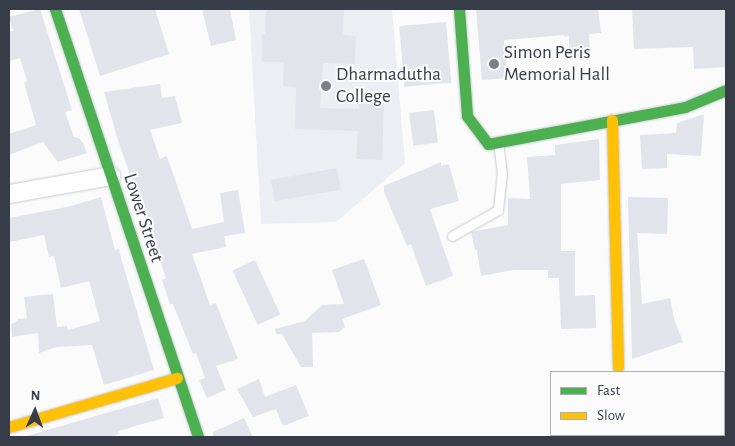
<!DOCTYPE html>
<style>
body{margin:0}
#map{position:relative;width:735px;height:446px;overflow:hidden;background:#fbfbfb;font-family:"Alegreya Sans",sans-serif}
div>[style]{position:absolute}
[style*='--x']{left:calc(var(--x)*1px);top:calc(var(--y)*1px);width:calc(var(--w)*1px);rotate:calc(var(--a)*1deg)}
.built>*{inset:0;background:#ebeff3}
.building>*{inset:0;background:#e1e4ea;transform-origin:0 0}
.roads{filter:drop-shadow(0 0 1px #c7cad0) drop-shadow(0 0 1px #c7cad0)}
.lane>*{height:9px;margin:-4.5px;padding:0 4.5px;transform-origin:4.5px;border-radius:4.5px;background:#fefefe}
.street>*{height:18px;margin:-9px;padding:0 9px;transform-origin:9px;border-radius:9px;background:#fefefe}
.fast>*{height:11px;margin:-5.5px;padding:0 5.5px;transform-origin:5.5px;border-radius:5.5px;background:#4caf50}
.slow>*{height:11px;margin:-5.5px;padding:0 5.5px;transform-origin:5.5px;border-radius:5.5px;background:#ffc107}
.dots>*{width:14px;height:14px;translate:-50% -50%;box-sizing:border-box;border:2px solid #fbfbfb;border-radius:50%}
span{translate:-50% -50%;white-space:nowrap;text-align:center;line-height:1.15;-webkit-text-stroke:4px #fbfbfb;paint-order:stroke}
.poi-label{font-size:19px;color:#363d49}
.left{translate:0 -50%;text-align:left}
.street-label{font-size:19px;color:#363d49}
.frame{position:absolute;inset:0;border:10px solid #363d49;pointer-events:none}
.legend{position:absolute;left:550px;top:371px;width:175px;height:65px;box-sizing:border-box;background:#fbfbfb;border:1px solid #acafb4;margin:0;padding:6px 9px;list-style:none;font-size:15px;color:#363d49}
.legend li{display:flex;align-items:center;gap:10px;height:25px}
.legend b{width:25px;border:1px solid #acafb4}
.north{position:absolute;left:10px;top:386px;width:50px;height:50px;-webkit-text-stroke:4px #fbfbfb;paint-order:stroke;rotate:2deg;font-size:14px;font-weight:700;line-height:20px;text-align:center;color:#363d49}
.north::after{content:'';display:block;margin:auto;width:18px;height:22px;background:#363d49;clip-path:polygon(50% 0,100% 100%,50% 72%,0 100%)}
</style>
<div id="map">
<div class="built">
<div style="clip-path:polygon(249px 9px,392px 9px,405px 163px,336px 222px,261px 224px)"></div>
</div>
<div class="building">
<div style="clip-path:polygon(40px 9px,72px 110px,65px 112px,74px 137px,79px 138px,83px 143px,87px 153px,58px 162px,43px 142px,9px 155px,9px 134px,36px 125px,24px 83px,27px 81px,20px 58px,9px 61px,9px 32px,13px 31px,9px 17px)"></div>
<div style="clip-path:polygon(79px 9px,155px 9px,169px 54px,100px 76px)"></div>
<div style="clip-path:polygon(202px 9px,230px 9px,236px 40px,211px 46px)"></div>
<div style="clip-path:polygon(266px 9px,344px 9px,343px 35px,356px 36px,355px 64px,323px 63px,320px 108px,359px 109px,359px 102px,384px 103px,382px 160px,356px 159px,358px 131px,295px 129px,296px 87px,283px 86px,284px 62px,262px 62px,262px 34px,265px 34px)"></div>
<div style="clip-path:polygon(476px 9px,598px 9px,601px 33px,589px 34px,590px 55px,569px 56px,569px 36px,564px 37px,564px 35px,504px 40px,508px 78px,482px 80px)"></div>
<div style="clip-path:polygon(632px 9px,726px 9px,726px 67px,694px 69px,693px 47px,634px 49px)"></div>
<div style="left:446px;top:22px;width:61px;height:47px;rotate:85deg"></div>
<div style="clip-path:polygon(160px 84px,162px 98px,175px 96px,182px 123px,150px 130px,160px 159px,167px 156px,192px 229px,224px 222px,220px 193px,238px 190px,245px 233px,224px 236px,226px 247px,192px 254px,210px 305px,216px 303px,238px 359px,216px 366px,226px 390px,207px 398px,199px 380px,205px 378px,196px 353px,193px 354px,173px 304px,170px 304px,162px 280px,166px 278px,118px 140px,104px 92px)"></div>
<div style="left:434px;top:110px;width:33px;height:25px;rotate:83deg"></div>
<div style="clip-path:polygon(701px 115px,704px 115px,701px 156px,667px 154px,667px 168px,642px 169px,640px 135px,676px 133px,677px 123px)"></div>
<div style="clip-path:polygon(599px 139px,600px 180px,561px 184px,561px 251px,575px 251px,575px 296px,595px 295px,596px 328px,561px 329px,559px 278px,548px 278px,548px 270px,513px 270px,481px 276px,477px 250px,475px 250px,471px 232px,508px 225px,508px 198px,530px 199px,527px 157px,555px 155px,555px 145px)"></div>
<div style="clip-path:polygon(441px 162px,441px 166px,449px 164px,459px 201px,430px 209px,453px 276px,426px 286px,411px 244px,407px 246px,384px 192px,384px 186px)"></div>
<div style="left:337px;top:168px;width:22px;height:67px;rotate:80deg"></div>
<div style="clip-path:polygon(101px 197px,115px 250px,119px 249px,120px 254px,154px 370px,104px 385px,92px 345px,56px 347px,39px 353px,38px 333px,12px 337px,11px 324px,18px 321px,17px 319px,27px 318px,24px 297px,53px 294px,57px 327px,67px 326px,68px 330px,100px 321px,89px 281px,61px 288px,54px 256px,49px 257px,44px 235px,9px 242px,9px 218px,67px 207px)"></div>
<div style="clip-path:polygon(628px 197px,668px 198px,667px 234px,637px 233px,642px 304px,670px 298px,674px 319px,683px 342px,632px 359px)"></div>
<div style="clip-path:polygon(364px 259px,381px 305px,342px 319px,345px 327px,339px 332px,312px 333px,313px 367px,301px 367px,282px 334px,276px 334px,275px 329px,305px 321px,322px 305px,344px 304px,332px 270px)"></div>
<div style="left:255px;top:260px;width:60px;height:25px;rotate:65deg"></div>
<div style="clip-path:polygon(259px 379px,265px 397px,296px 385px,309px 416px,283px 426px,276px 409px,253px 417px,237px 389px)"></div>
<div style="clip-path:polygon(158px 398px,164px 418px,118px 431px,119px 434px,108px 437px,23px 437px)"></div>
<div style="clip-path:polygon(244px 418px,253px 437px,213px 437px,213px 432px)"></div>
</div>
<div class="roads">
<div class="lane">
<div style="--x:452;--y:236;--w:53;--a:-29.5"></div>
<div style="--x:498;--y:210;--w:36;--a:-84"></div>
<div style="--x:502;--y:174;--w:32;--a:-97"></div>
</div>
<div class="street">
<div style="--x:9;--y:194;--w:104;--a:-10"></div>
</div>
<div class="fast">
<div style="--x:55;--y:9;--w:451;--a:71.5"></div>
<div style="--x:459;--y:9;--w:107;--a:85.7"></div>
<div style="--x:467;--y:116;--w:35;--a:53"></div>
<div style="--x:488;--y:144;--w:200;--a:-10.6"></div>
<div style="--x:685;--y:107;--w:44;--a:-22.5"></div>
</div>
<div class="slow">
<div style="--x:612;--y:120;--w:247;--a:88.6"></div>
<div style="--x:9;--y:427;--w:175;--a:-16.3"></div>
</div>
</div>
<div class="dots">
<div style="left:494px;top:64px;background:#7b8087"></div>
<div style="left:326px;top:86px;background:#7b8087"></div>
</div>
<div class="poi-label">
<span class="left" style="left:504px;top:64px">Simon Peris<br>Memorial Hall</span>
<span class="left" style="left:336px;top:86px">Dharmadutha<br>College</span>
</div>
<div class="street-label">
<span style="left:143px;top:218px;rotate:72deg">Lower Street</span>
</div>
<div class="frame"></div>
<ul class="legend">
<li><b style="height:6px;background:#4caf50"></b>Fast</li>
<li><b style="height:6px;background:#ffc107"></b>Slow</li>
</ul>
<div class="north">N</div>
</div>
